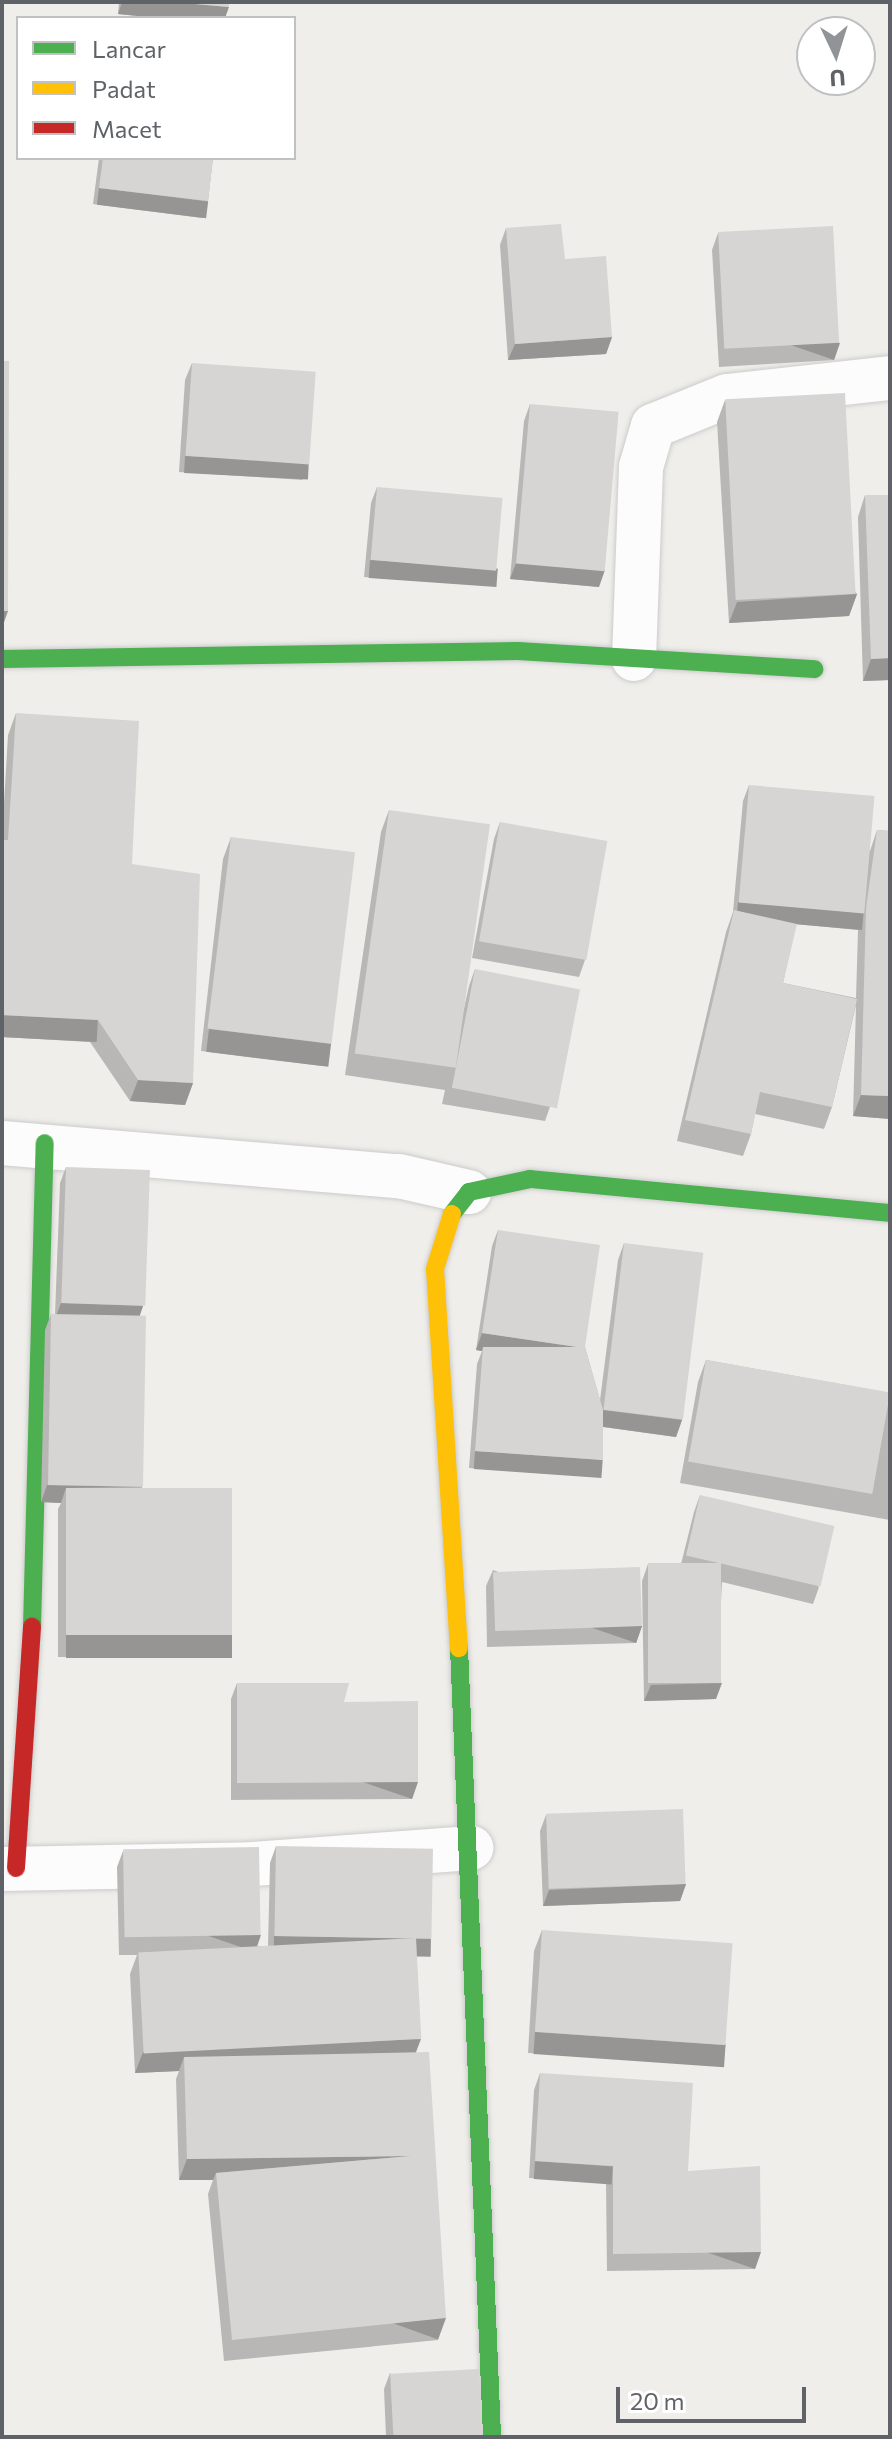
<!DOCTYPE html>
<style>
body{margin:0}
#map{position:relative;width:892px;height:2439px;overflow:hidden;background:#efeeea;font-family:Commissioner,sans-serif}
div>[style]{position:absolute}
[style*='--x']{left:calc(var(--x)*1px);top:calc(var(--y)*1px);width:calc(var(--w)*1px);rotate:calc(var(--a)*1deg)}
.roads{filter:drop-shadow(0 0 2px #cbcccc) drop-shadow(0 0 2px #cbcccc)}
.street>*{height:44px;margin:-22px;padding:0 22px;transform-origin:22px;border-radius:22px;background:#fdfcfc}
.fast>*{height:18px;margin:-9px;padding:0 9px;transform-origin:9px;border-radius:9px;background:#4caf50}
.slow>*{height:18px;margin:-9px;padding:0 9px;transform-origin:9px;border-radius:9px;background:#ffc107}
.jam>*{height:18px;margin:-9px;padding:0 9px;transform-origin:9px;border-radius:9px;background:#c62828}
.wall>*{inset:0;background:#b8b7b5}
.shaded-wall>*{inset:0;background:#969594;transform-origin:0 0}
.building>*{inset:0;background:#d6d5d3;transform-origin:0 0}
span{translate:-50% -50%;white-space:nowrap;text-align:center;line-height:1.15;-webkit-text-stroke:6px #fff;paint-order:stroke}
.frame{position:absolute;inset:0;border:4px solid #5f6368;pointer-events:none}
.legend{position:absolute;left:16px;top:16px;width:280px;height:144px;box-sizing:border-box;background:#fff;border:2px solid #bfc1c3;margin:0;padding:10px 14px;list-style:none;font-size:24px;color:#5f6368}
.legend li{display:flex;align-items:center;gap:16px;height:40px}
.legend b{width:40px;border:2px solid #bfc1c3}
.north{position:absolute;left:796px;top:16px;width:80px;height:80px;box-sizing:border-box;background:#fff;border:2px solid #bfc1c3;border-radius:50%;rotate:176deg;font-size:22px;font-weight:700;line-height:32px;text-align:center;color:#5f6368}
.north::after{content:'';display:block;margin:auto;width:28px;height:36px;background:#919496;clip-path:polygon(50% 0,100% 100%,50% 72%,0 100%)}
.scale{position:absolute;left:616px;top:2387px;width:190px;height:36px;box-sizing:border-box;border:4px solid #5f6368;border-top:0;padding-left:10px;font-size:24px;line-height:28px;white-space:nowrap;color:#5f6368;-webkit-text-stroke:6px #fff;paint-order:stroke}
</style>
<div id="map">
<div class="roads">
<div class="street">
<div style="--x:634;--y:659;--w:192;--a:-87.9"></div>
<div style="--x:641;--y:467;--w:43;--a:-73.7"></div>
<div style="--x:653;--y:426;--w:80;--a:-22.1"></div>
<div style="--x:727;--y:396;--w:164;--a:-6.3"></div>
<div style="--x:2;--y:1143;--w:398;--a:4.8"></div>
<div style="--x:399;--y:1176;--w:72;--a:12.9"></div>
<div style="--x:2;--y:1869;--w:251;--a:-1.1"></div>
<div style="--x:253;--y:1864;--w:219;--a:-4.2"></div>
</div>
<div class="fast">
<div style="--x:2;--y:659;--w:516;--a:-0.89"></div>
<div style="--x:518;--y:651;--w:297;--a:3.5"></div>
<div style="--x:452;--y:1214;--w:28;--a:-52"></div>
<div style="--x:469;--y:1192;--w:62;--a:-12"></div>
<div style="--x:530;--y:1179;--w:362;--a:5.4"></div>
<div style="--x:32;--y:1627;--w:484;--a:-88.5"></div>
<div style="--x:459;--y:1648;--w:790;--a:87.6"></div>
</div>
<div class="slow">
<div style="--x:452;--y:1214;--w:58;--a:107.2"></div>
<div style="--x:435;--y:1269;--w:380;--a:86.4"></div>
</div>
<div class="jam">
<div style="--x:16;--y:1868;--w:242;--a:-86.2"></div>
</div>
</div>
<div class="wall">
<div style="clip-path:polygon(119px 2px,229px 2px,225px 18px,158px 18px,118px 14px)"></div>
<div style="clip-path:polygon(99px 158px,213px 158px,208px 201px,202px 218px,93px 204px)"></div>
<div style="clip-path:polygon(506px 228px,565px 259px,612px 337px,606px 354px,508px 360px,500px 245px)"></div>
<div style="clip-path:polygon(718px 233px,834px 360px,719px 367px,712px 250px)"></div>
<div style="clip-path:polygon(192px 363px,303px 480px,179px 472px,185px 380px)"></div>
<div style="clip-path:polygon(725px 400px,857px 594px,849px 616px,729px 623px,717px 422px)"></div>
<div style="clip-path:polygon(530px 404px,599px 587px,510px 579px,524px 421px)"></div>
<div style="clip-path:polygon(377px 487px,498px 569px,492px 586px,364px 577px,371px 503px)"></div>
<div style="clip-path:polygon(865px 495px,890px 495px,890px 680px,863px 681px,858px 517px)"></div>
<div style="clip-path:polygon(16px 713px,132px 864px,193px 1083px,185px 1105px,130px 1101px,90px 1042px,2px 1037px,2px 837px,8px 735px)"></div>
<div style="clip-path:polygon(evenodd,749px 785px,870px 851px,877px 830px,890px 831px,890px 1119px,853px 1116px,856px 1005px,832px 1107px,824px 1129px,755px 1114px,751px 1134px,743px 1156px,677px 1141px,726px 932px,733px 912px,743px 801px,749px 785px,796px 924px,858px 930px,856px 998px,783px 983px,796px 924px)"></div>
<div style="clip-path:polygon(389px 810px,460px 1026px,469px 986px,475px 969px,551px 1104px,545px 1121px,442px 1104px,445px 1090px,345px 1075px,381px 832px)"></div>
<div style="clip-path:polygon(500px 822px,585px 960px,579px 977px,472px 958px,494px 839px)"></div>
<div style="clip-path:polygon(231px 837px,331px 1044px,323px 1066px,201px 1051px,223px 859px)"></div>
<div style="clip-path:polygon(66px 1167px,143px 1306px,140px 1315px,142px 1488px,224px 1657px,58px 1657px,58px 1509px,61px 1503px,41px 1502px,45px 1330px,51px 1314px,55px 1314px,60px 1183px)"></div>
<div style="clip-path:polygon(498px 1230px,585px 1347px,600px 1400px,618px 1260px,624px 1243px,682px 1420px,676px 1437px,603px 1427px,597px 1477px,469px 1468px,477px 1364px,482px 1351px,476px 1350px,492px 1246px)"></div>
<div style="clip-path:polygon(706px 1360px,890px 1393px,890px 1520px,680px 1483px,698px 1382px)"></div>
<div style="clip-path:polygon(700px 1495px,819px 1587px,813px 1604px,722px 1582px,716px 1699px,644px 1701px,642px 1581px,648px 1564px,681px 1564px,694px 1512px)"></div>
<div style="clip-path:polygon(493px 1570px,642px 1626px,636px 1643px,487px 1647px,486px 1586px)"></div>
<div style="clip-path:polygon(237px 1683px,344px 1702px,412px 1799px,231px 1800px,231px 1699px)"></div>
<div style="clip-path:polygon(546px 1815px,686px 1884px,680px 1901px,543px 1906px,540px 1831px)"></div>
<div style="clip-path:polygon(276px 1846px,431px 1939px,425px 1956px,417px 1956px,416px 2052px,438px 2340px,224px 2361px,208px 2194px,213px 2180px,179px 2180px,176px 2079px,179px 2071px,135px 2073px,130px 1974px,137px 1955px,119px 1955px,117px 1867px,123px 1851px,257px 1946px,268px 1946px,270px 1863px)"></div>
<div style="clip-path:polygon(542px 1930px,726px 2044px,719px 2065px,528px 2053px,534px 1951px)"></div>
<div style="clip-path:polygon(540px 2073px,688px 2171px,755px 2269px,607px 2271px,606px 2183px,529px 2178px,534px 2090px)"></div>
<div style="clip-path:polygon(390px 2373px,482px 2437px,386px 2437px,384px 2389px)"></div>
</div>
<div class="shaded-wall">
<div style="clip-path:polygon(122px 2px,172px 2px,229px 7px,225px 18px,158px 18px,118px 14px)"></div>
<div style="left:99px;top:188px;width:110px;height:17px;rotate:7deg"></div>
<div style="clip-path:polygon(612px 337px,606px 354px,508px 360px,515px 344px)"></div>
<div style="left:840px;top:343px;width:18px;height:115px;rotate:109deg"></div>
<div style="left:185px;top:456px;width:124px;height:17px;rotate:3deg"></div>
<div style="left:370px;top:560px;width:128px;height:18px;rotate:4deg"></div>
<div style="clip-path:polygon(516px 563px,605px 570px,599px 587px,510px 579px)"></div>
<div style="clip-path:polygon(857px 594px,849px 616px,729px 623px,737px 602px)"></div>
<div style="clip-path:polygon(2px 611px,8px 611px,2px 628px)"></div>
<div style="clip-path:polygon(890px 658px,890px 680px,863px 681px,871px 659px)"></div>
<div style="left:738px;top:902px;width:126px;height:17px;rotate:5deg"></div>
<div style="left:2px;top:1015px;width:96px;height:22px;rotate:3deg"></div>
<div style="left:209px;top:1029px;width:123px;height:23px;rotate:7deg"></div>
<div style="clip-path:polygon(138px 1080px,193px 1083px,185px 1105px,130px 1101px)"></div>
<div style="clip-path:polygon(861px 1095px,890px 1096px,890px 1119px,853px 1116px)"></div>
<div style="clip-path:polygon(61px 1303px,143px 1306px,137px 1323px,55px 1319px)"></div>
<div style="clip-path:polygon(482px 1333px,577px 1347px,483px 1347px,482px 1351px,476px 1350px)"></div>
<div style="clip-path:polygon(603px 1410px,682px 1420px,676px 1437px,597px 1426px)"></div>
<div style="left:475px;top:1451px;width:128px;height:18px;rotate:4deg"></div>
<div style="clip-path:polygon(47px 1485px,142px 1487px,66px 1488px,61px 1503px,41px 1502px)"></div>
<div style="left:642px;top:1626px;width:18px;height:148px;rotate:109deg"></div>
<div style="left:66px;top:1635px;width:166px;height:23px"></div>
<div style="clip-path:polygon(722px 1683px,716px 1699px,644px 1701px,651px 1685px)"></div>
<div style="left:418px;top:1782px;width:18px;height:181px;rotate:109deg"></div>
<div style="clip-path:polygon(686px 1884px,680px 1901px,543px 1906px,549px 1890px)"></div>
<div style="left:261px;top:1935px;width:18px;height:136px;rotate:109deg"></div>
<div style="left:274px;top:1936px;width:157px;height:18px;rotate:1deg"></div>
<div style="left:535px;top:2032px;width:191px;height:22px;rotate:4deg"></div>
<div style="clip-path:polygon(421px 2039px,413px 2060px,184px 2057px,179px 2071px,135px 2073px,143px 2052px)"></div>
<div style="clip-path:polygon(411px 2156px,216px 2173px,213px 2180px,179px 2180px,187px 2159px)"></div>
<div style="left:535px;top:2161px;width:78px;height:18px;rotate:4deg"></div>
<div style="left:761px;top:2252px;width:18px;height:148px;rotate:109deg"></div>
<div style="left:446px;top:2318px;width:23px;height:215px;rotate:110deg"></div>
</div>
<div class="building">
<div style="clip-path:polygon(172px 2px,229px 2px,229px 7px)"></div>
<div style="clip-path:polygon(103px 158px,213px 158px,208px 201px,99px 188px)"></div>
<div style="clip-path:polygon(561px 224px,565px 259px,606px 256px,612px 337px,515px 344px,506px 228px)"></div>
<div style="left:833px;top:226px;width:117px;height:115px;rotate:87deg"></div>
<div style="clip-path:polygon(2px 361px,9px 361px,8px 611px,2px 611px)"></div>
<div style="left:192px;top:363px;width:124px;height:93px;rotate:4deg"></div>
<div style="left:845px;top:393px;width:201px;height:120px;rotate:87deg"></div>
<div style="left:530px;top:404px;width:89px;height:160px;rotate:5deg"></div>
<div style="left:377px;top:487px;width:126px;height:73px;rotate:5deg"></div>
<div style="clip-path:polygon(865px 495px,890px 495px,890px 658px,871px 659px)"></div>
<div style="clip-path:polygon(16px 713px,139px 721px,132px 864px,200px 874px,193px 1083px,138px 1080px,98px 1020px,2px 1015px,3px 937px,2px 953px,2px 840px,8px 840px)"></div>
<div style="left:749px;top:785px;width:126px;height:118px;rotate:5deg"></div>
<div style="left:389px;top:810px;width:102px;height:246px;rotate:8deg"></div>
<div style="left:500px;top:822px;width:109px;height:121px;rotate:10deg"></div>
<div style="clip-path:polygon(877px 830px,890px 831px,890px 1096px,861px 1095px,866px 908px)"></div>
<div style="left:231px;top:837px;width:125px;height:193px;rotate:7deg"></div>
<div style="clip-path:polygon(734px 910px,797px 924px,783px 983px,857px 999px,832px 1107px,760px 1092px,751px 1134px,685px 1120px)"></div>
<div style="left:475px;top:969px;width:107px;height:121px;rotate:11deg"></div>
<div style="left:66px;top:1167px;width:84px;height:136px;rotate:2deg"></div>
<div style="clip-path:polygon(498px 1230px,600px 1245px,585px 1347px,603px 1410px,603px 1460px,475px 1451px,483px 1347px,577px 1347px,482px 1333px)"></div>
<div style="left:624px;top:1243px;width:80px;height:168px;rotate:7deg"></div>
<div style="left:51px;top:1314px;width:95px;height:171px;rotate:1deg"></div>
<div style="left:706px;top:1360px;width:187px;height:103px;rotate:10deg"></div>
<div style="left:66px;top:1488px;width:166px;height:147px"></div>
<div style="left:700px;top:1495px;width:138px;height:62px;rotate:13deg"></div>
<div style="left:721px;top:1563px;width:120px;height:73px;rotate:90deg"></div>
<div style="left:640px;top:1567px;width:59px;height:147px;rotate:88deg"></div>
<div style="clip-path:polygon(237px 1683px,349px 1683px,344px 1702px,418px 1701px,418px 1782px,237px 1783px)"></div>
<div style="left:683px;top:1809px;width:75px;height:137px;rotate:88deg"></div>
<div style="left:276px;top:1846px;width:157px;height:90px;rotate:1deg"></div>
<div style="left:259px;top:1847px;width:88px;height:136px;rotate:89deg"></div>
<div style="left:542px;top:1930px;width:191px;height:102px;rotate:4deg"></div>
<div style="left:416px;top:1938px;width:101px;height:278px;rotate:87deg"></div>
<div style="clip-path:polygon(429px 2052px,446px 2318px,232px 2340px,216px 2173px,411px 2156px,187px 2159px,184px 2057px)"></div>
<div style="clip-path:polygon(540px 2073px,693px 2083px,688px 2171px,760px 2166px,761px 2252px,613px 2254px,613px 2166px,535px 2161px)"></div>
<div style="left:479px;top:2369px;width:68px;height:89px;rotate:87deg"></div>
</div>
<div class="frame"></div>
<ul class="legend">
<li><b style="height:10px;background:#4caf50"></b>Lancar</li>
<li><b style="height:10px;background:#ffc107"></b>Padat</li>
<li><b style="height:10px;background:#c62828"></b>Macet</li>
</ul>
<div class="north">U</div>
<div class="scale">20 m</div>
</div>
